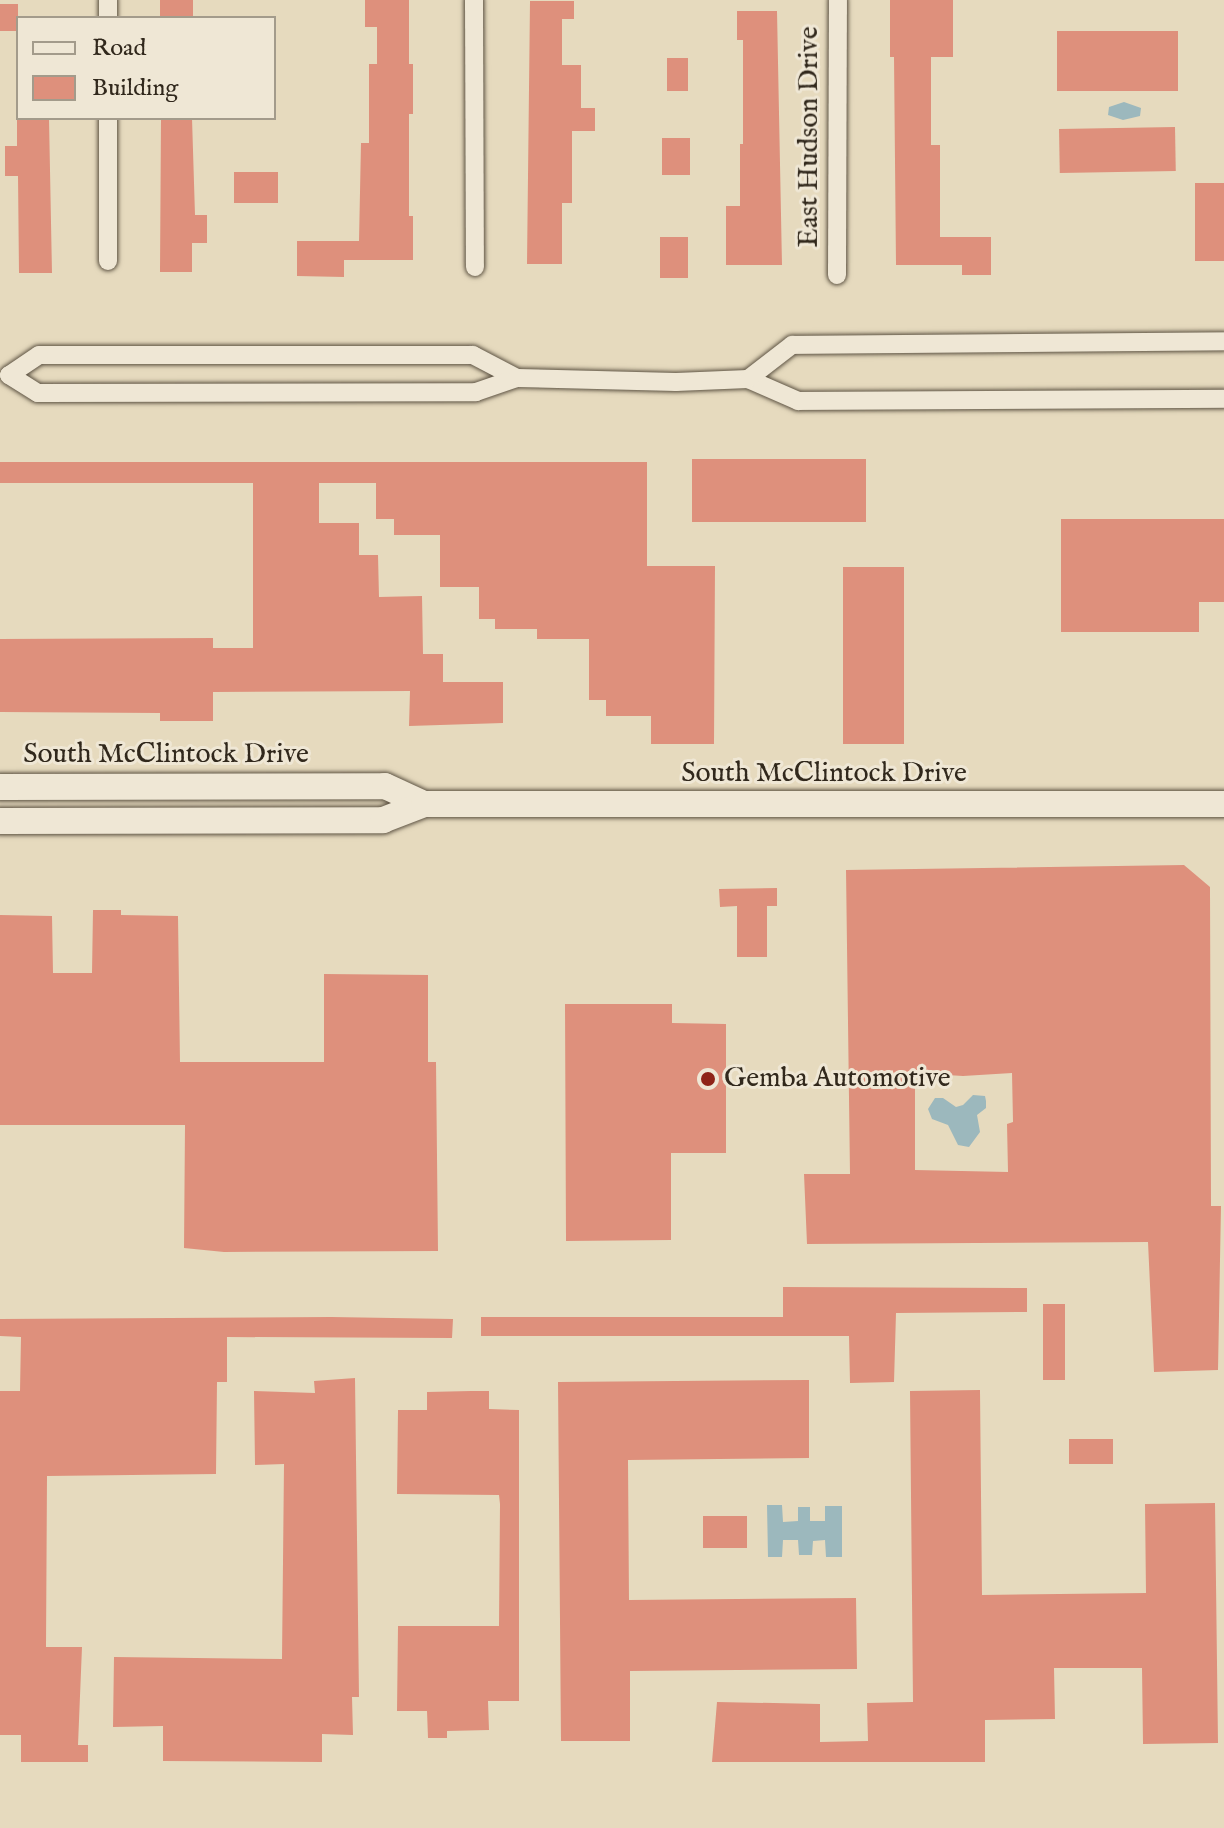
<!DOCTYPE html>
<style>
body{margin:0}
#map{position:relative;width:1224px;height:1828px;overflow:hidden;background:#e6dabe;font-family:"IM FELL English",serif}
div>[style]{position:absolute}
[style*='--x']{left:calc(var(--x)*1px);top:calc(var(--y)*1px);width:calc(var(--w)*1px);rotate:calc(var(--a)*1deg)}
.water>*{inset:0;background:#9cb8bd}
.building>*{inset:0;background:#de907c;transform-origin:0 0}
.roads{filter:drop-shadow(0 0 2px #5e5444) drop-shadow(0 0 2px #5e5444)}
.street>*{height:18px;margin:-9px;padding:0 9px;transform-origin:9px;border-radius:9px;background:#efe7d5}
.secondary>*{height:26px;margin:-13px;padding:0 13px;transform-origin:13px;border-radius:13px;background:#efe7d5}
.dots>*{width:22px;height:22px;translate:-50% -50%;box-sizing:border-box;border:4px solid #efe7d5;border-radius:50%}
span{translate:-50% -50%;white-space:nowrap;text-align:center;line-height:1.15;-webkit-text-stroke:6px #efe7d5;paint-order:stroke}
.street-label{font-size:28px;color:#31281c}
.poi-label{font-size:28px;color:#31281c}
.left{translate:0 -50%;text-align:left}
.legend{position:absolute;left:16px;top:16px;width:260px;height:104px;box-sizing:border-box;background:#efe7d5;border:2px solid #a39b8b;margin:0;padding:10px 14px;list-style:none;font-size:24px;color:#31281c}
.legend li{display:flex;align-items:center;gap:16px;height:40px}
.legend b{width:40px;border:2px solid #a39b8b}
</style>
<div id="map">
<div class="water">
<div style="clip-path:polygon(1124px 102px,1141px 108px,1140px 116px,1123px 120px,1108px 115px,1109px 107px)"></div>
<div style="clip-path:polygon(973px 1095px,985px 1096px,986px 1101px,986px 1108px,977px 1115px,980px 1132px,969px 1147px,958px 1145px,948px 1125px,932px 1119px,928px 1109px,935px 1098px,943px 1098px,956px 1107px,963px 1105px)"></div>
<div style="clip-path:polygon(767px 1505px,782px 1505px,783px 1522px,798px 1521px,798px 1507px,810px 1507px,810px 1521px,825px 1521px,825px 1506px,842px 1506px,842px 1557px,826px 1557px,825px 1540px,813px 1541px,812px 1555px,799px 1555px,798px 1540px,783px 1540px,782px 1557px,768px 1557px)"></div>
</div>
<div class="building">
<div style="left:160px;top:0;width:33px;height:18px"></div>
<div style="clip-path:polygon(365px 0,409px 0,409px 64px,413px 64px,413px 114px,409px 114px,409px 216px,413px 216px,413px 260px,344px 260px,344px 277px,297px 276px,297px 241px,359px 241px,361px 143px,369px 143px,369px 64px,377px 64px,377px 27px,365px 27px)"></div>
<div style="clip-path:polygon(890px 0,953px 0,953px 57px,931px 57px,931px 145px,940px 145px,940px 237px,991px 237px,991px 275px,962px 275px,962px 265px,896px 265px,894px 57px,890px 57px)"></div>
<div style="clip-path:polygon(530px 1px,574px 1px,574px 19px,562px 19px,562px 65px,581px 65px,581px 108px,595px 108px,595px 131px,572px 131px,572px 203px,562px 203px,562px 264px,527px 264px)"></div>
<div style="left:0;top:4px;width:18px;height:27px"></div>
<div style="clip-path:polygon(737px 11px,777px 11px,782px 265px,726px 265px,726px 206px,740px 206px,740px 144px,743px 144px,743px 40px,737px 40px)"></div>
<div style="left:1057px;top:31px;width:121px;height:60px"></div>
<div style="left:667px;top:58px;width:21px;height:33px"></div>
<div style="clip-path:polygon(17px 118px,49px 118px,52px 273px,19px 273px,18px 176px,5px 176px,5px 146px,17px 146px)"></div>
<div style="clip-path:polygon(161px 118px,192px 118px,195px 215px,207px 215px,207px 243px,192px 243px,192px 272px,160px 272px)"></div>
<div style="left:1175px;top:127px;width:44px;height:116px;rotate:89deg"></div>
<div style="left:662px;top:138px;width:28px;height:37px"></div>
<div style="left:234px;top:172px;width:44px;height:31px"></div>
<div style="left:1195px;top:183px;width:29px;height:78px"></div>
<div style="left:660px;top:237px;width:28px;height:41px"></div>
<div style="left:692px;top:459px;width:174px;height:63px"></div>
<div style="clip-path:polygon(0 462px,647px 462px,647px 566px,715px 566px,714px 744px,651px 744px,651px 716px,606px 716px,606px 700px,589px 700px,589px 639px,537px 639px,537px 629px,495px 629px,495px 619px,479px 619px,479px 587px,440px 587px,440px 535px,394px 535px,394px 519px,376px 519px,376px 483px,319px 483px,319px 523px,359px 523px,359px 555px,378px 555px,379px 597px,422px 596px,423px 654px,443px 654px,443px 682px,503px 682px,503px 723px,409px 726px,410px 691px,213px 692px,213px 721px,160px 721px,160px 713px,0 712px,0 639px,213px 638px,213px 648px,253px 648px,253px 483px,0 483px)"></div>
<div style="clip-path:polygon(1061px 519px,1224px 519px,1224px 602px,1199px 602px,1199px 632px,1061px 632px)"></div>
<div style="left:843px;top:567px;width:61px;height:177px"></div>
<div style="clip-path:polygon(evenodd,1184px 865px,1210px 887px,1211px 1206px,1221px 1206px,1218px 1370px,1154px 1372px,1148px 1242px,807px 1244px,804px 1174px,850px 1174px,846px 870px,1184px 865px,915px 1073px,963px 1076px,1012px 1073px,1013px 1122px,1007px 1124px,1008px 1172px,915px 1170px,915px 1073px)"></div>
<div style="clip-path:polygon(777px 888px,777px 906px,767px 906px,767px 957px,737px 957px,737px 906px,720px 907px,719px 889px)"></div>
<div style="clip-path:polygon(93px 910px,121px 910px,121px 915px,178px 916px,180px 1062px,324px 1062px,324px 974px,428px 975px,428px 1062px,436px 1062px,438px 1251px,224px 1252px,184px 1248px,185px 1125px,0 1125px,0 915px,52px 916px,53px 973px,92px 973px)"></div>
<div style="clip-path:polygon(565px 1004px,672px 1004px,672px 1023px,726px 1024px,726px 1153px,671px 1153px,671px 1240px,566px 1241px)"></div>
<div style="clip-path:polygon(783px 1287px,1027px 1288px,1027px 1312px,896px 1313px,894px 1382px,850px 1383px,849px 1336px,481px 1336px,481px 1317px,783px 1317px)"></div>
<div style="left:1043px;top:1304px;width:22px;height:76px"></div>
<div style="clip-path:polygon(331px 1317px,453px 1319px,452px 1338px,227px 1337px,227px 1382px,217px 1382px,216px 1474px,47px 1476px,46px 1647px,82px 1647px,78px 1745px,88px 1745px,88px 1762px,21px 1762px,21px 1735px,0 1735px,0 1391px,20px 1391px,21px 1337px,0 1336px,0 1319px)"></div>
<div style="clip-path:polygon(355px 1378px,359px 1697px,352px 1697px,353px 1735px,322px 1734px,322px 1762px,163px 1761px,163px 1726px,113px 1727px,114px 1657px,282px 1659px,284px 1464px,255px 1465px,254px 1391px,315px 1393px,314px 1381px)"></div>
<div style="clip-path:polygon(809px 1380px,809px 1458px,628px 1460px,629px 1600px,856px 1598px,857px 1669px,630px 1671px,630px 1741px,561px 1741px,558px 1382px)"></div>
<div style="clip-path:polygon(980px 1390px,982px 1595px,1146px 1593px,1145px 1504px,1215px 1503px,1218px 1743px,1143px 1744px,1142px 1668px,1054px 1668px,1055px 1719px,985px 1720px,985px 1762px,712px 1762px,717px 1702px,820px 1704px,820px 1742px,868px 1741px,867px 1703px,913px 1702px,910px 1391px)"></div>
<div style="clip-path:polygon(471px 1391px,489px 1391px,489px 1409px,519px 1410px,519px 1701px,488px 1701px,489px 1730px,447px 1731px,447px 1738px,428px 1738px,427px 1711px,397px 1711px,398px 1626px,499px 1626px,500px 1504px,499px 1495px,397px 1494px,398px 1410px,427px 1410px,427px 1392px)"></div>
<div style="left:1069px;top:1439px;width:44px;height:25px"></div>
<div style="left:703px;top:1516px;width:44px;height:32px"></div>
</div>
<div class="roads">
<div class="street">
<div style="--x:108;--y:0;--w:18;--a:90"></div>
<div style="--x:474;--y:0;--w:267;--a:89.8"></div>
<div style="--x:108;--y:118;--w:143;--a:90"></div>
<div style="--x:837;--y:275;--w:275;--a:-89.8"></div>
<div style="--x:517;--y:378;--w:50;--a:-152.4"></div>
<div style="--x:473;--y:355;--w:434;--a:180"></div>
<div style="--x:39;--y:355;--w:36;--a:146"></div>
<div style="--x:9;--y:375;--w:34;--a:32"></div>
<div style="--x:38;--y:393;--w:438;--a:-0.1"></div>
<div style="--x:476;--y:392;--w:43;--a:-18.9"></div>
<div style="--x:517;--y:378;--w:159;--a:1.4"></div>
<div style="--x:676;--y:382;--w:72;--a:-2.4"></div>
<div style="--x:748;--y:379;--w:55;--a:23.7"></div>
<div style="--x:798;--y:401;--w:426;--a:-0.3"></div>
<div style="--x:748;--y:379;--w:56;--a:-37.7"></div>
<div style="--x:792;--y:345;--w:432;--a:-0.5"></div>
</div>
<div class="secondary">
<div style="--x:0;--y:787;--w:385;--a:-0.1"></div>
<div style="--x:385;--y:786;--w:43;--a:24.8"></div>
<div style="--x:0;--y:821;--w:383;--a:-0.1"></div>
<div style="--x:383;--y:820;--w:44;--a:-21.3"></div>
<div style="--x:424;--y:804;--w:800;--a:0"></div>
</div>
</div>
<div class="dots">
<div style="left:708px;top:1079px;background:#8f2418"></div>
</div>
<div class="street-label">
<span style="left:810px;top:137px;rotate:-90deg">East Hudson Drive</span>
<span style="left:166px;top:755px">South McClintock Drive</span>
<span style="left:824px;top:774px">South McClintock Drive</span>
</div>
<div class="poi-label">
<span class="left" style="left:724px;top:1079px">Gemba Automotive</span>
</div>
<ul class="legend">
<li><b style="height:10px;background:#efe7d5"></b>Road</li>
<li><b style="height:22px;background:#de907c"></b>Building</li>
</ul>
</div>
